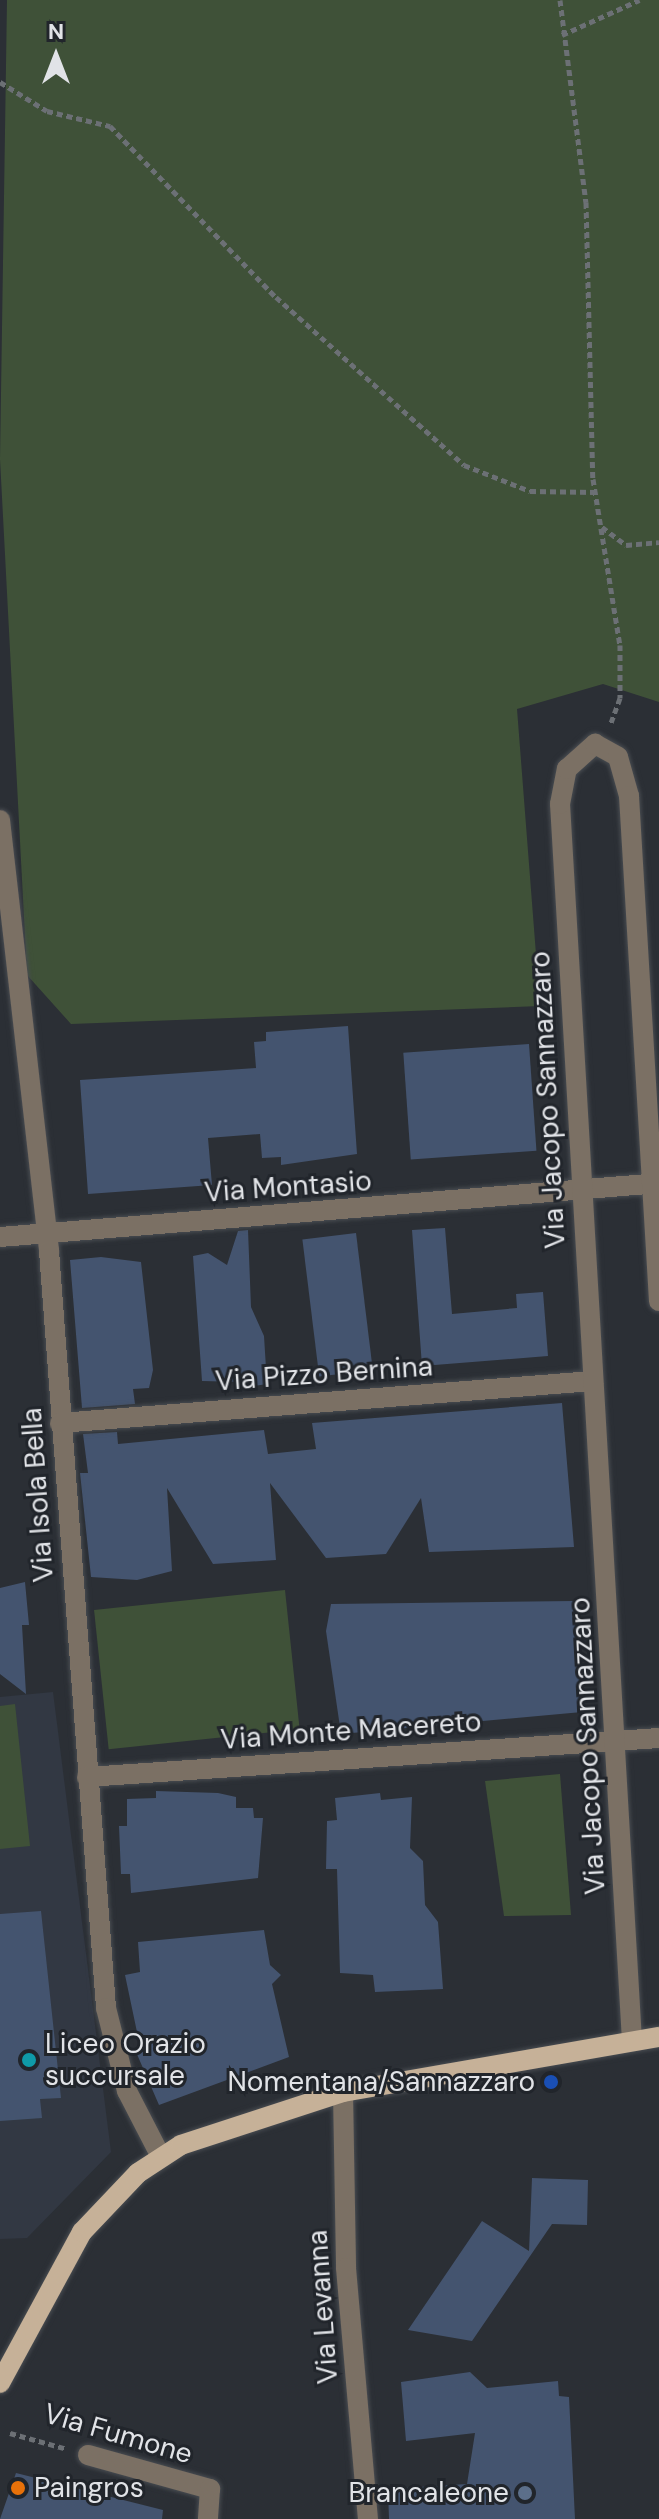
<!DOCTYPE html>
<style>
body{margin:0}
#map{position:relative;width:659px;height:2519px;overflow:hidden;background:#2b2f35;font-family:"DM Sans",sans-serif}
div>[style]{position:absolute}
[style*='--x']{left:calc(var(--x)*1px);top:calc(var(--y)*1px);width:calc(var(--w)*1px);rotate:calc(var(--a)*1deg)}
.built>*{inset:0;background:#323843}
.green>*{inset:0;background:#3f5138;transform-origin:0 0}
.building>*{inset:0;background:#44546f;transform-origin:0 0}
.path>*{height:5px;margin-top:-2.5px;transform-origin:0;background:repeating-linear-gradient(90deg,#6c7075 0 6px,transparent 0 10px)}
.roads{filter:drop-shadow(0 0 2px #484c51) drop-shadow(0 0 2px #484c51)}
.minor>*{height:20px;margin:-10px;padding:0 10px;transform-origin:10px;border-radius:10px;background:#7b7064}
.major>*{height:20px;margin:-10px;padding:0 10px;transform-origin:10px;border-radius:10px;background:#c6b198}
.dots>*{width:22px;height:22px;translate:-50% -50%;box-sizing:border-box;border:4px solid #21252b;border-radius:50%}
span{translate:-50% -50%;white-space:nowrap;text-align:center;line-height:1.15;-webkit-text-stroke:6px #21252b;paint-order:stroke}
.street-label{font-size:28px;color:#e1e3e7}
.poi-label{font-size:28px;color:#e1e3e7}
.left{translate:0 -50%;text-align:left}
.right{translate:-100% -50%;text-align:right}
.north{position:absolute;left:16px;top:16px;width:80px;height:80px;-webkit-text-stroke:6px #21252b;paint-order:stroke;rotate:0deg;font-size:22px;font-weight:700;line-height:32px;text-align:center;color:#e1e3e7}
.north::after{content:'';display:block;margin:auto;width:28px;height:36px;background:#e1e3e7;clip-path:polygon(50% 0,100% 100%,50% 72%,0 100%)}
</style>
<div id="map">
<div class="built">
<div style="clip-path:polygon(53px 1692px,111px 2152px,27px 2238px,0 2239px,0 1697px)"></div>
</div>
<div class="green">
<div style="clip-path:polygon(7px 0,659px 0,659px 702px,603px 684px,517px 709px,540px 1006px,71px 1024px,27px 975px,0 459px)"></div>
<div style="left:285px;top:1590px;width:140px;height:192px;rotate:84deg"></div>
<div style="clip-path:polygon(15px 1704px,30px 1846px,0 1849px,0 1706px)"></div>
<div style="clip-path:polygon(560px 1774px,571px 1915px,504px 1916px,485px 1781px)"></div>
</div>
<div class="building">
<div style="clip-path:polygon(348px 1026px,357px 1154px,281px 1165px,281px 1157px,262px 1158px,260px 1134px,208px 1138px,212px 1185px,88px 1194px,80px 1080px,256px 1068px,254px 1042px,266px 1041px,266px 1032px)"></div>
<div style="left:529px;top:1044px;width:107px;height:126px;rotate:86deg"></div>
<div style="clip-path:polygon(445px 1228px,452px 1314px,517px 1308px,516px 1294px,543px 1292px,548px 1356px,422px 1366px,412px 1230px)"></div>
<div style="clip-path:polygon(248px 1230px,251px 1307px,264px 1336px,267px 1384px,242px 1388px,242px 1382px,202px 1381px,193px 1256px,208px 1253px,227px 1265px,238px 1231px)"></div>
<div style="left:356px;top:1233px;width:138px;height:54px;rotate:83deg"></div>
<div style="clip-path:polygon(101px 1257px,141px 1262px,153px 1370px,149px 1388px,133px 1389px,135px 1404px,82px 1408px,70px 1260px)"></div>
<div style="clip-path:polygon(562px 1403px,574px 1547px,429px 1552px,421px 1498px,386px 1554px,326px 1558px,270px 1483px,276px 1560px,213px 1564px,167px 1488px,172px 1571px,137px 1580px,91px 1577px,80px 1473px,88px 1473px,83px 1434px,117px 1432px,118px 1444px,264px 1430px,268px 1454px,316px 1449px,312px 1423px)"></div>
<div style="clip-path:polygon(25px 1582px,29px 1625px,22px 1625px,26px 1694px,0 1674px,0 1588px)"></div>
<div style="clip-path:polygon(574px 1601px,582px 1712px,341px 1734px,326px 1631px,331px 1604px)"></div>
<div style="clip-path:polygon(156px 1791px,218px 1793px,236px 1797px,236px 1808px,253px 1808px,254px 1818px,263px 1818px,258px 1878px,131px 1893px,130px 1874px,121px 1874px,119px 1826px,127px 1826px,127px 1799px,156px 1798px)"></div>
<div style="clip-path:polygon(380px 1793px,381px 1800px,412px 1797px,410px 1848px,423px 1861px,425px 1905px,438px 1922px,443px 1989px,375px 1992px,373px 1975px,340px 1973px,337px 1869px,326px 1869px,327px 1821px,337px 1820px,335px 1798px)"></div>
<div style="clip-path:polygon(41px 1911px,61px 2098px,40px 2099px,42px 2118px,0 2121px,0 1914px)"></div>
<div style="clip-path:polygon(264px 1930px,270px 1965px,281px 1975px,272px 1984px,289px 2057px,159px 2105px,136px 2052px,141px 2051px,125px 1975px,140px 1972px,138px 1942px)"></div>
<div style="clip-path:polygon(532px 2178px,588px 2180px,587px 2225px,552px 2224px,472px 2341px,408px 2330px,482px 2221px,529px 2251px)"></div>
<div style="clip-path:polygon(470px 2372px,487px 2388px,558px 2381px,559px 2396px,569px 2397px,575px 2519px,389px 2519px,388px 2489px,467px 2484px,475px 2433px,406px 2441px,401px 2382px)"></div>
<div style="clip-path:polygon(16px 2473px,163px 2510px,162px 2519px,0 2519px)"></div>
</div>
<div class="path">
<div style="--x:560;--y:0;--w:204;--a:82.7"></div>
<div style="--x:586;--y:202;--w:277;--a:88.6"></div>
<div style="--x:593;--y:479;--w:168;--a:80.8"></div>
<div style="--x:620;--y:645;--w:53;--a:90"></div>
<div style="--x:620;--y:698;--w:29;--a:110"></div>
<div style="--x:562;--y:35;--w:85;--a:-24.4"></div>
<div style="--x:0;--y:82;--w:55;--a:31.7"></div>
<div style="--x:47;--y:111;--w:65;--a:13.4"></div>
<div style="--x:110;--y:126;--w:238;--a:45.9"></div>
<div style="--x:276;--y:297;--w:252;--a:41.8"></div>
<div style="--x:464;--y:465;--w:71;--a:21.5"></div>
<div style="--x:530;--y:491;--w:66;--a:0.9"></div>
<div style="--x:602;--y:527;--w:30;--a:37"></div>
<div style="--x:626;--y:545;--w:33;--a:-5"></div>
<div style="--x:10;--y:2433;--w:59;--a:15.7"></div>
</div>
<div class="roads">
<div class="minor">
<div style="--x:0;--y:820;--w:434;--a:83.5"></div>
<div style="--x:49;--y:1251;--w:759;--a:85.69"></div>
<div style="--x:106;--y:2008;--w:86;--a:75.8"></div>
<div style="--x:127;--y:2091;--w:74;--a:62.7"></div>
<div style="--x:0;--y:1237;--w:661;--a:-4.68"></div>
<div style="--x:60;--y:1423;--w:535;--a:-4.51"></div>
<div style="--x:87;--y:1777;--w:573;--a:-3.9"></div>
<div style="--x:632;--y:2041;--w:1239;--a:-93.33"></div>
<div style="--x:560;--y:804;--w:36;--a:-79"></div>
<div style="--x:567;--y:769;--w:38;--a:-42"></div>
<div style="--x:595;--y:744;--w:26;--a:29"></div>
<div style="--x:618;--y:757;--w:41;--a:74.2"></div>
<div style="--x:629;--y:796;--w:506;--a:86.6"></div>
<div style="--x:343;--y:2092;--w:176;--a:89"></div>
<div style="--x:346;--y:2268;--w:252;--a:85"></div>
<div style="--x:88;--y:2455;--w:127;--a:15.6"></div>
<div style="--x:210;--y:2489;--w:30;--a:94"></div>
</div>
<div class="major">
<div style="--x:0;--y:2383;--w:172;--a:-61.5"></div>
<div style="--x:82;--y:2232;--w:81;--a:-46.5"></div>
<div style="--x:138;--y:2173;--w:51;--a:-33.1"></div>
<div style="--x:181;--y:2145;--w:170;--a:-18.1"></div>
<div style="--x:343;--y:2092;--w:321;--a:-9.9"></div>
</div>
</div>
<div class="dots">
<div style="left:29px;top:2060px;background:#0f9aa8"></div>
<div style="left:551px;top:2082px;background:#1a4fb4"></div>
<div style="left:18px;top:2488px;background:#e8710a"></div>
<div style="left:525px;top:2493px;background:#5c6f8a"></div>
</div>
<div class="street-label">
<span style="left:548px;top:1100px;rotate:-93deg">Via Jacopo Sannazzaro</span>
<span style="left:288px;top:1187px;rotate:-4deg">Via Montasio</span>
<span style="left:324px;top:1374px;rotate:-4deg">Via Pizzo Bernina</span>
<span style="left:38px;top:1495px;rotate:-94deg">Via Isola Bella</span>
<span style="left:351px;top:1731px;rotate:-4deg">Via Monte Macereto</span>
<span style="left:588px;top:1746px;rotate:-93deg">Via Jacopo Sannazzaro</span>
<span style="left:323px;top:2307px;rotate:-94deg">Via Levanna</span>
<span style="left:118px;top:2434px;rotate:16deg">Via Fumone</span>
</div>
<div class="poi-label">
<span class="left" style="left:45px;top:2060px">Liceo Orazio<br>succursale</span>
<span class="right" style="left:535px;top:2082px">Nomentana/Sannazzaro</span>
<span class="left" style="left:34px;top:2488px">Paingros</span>
<span class="right" style="left:509px;top:2493px">Brancaleone</span>
</div>
<div class="north">N</div>
</div>
